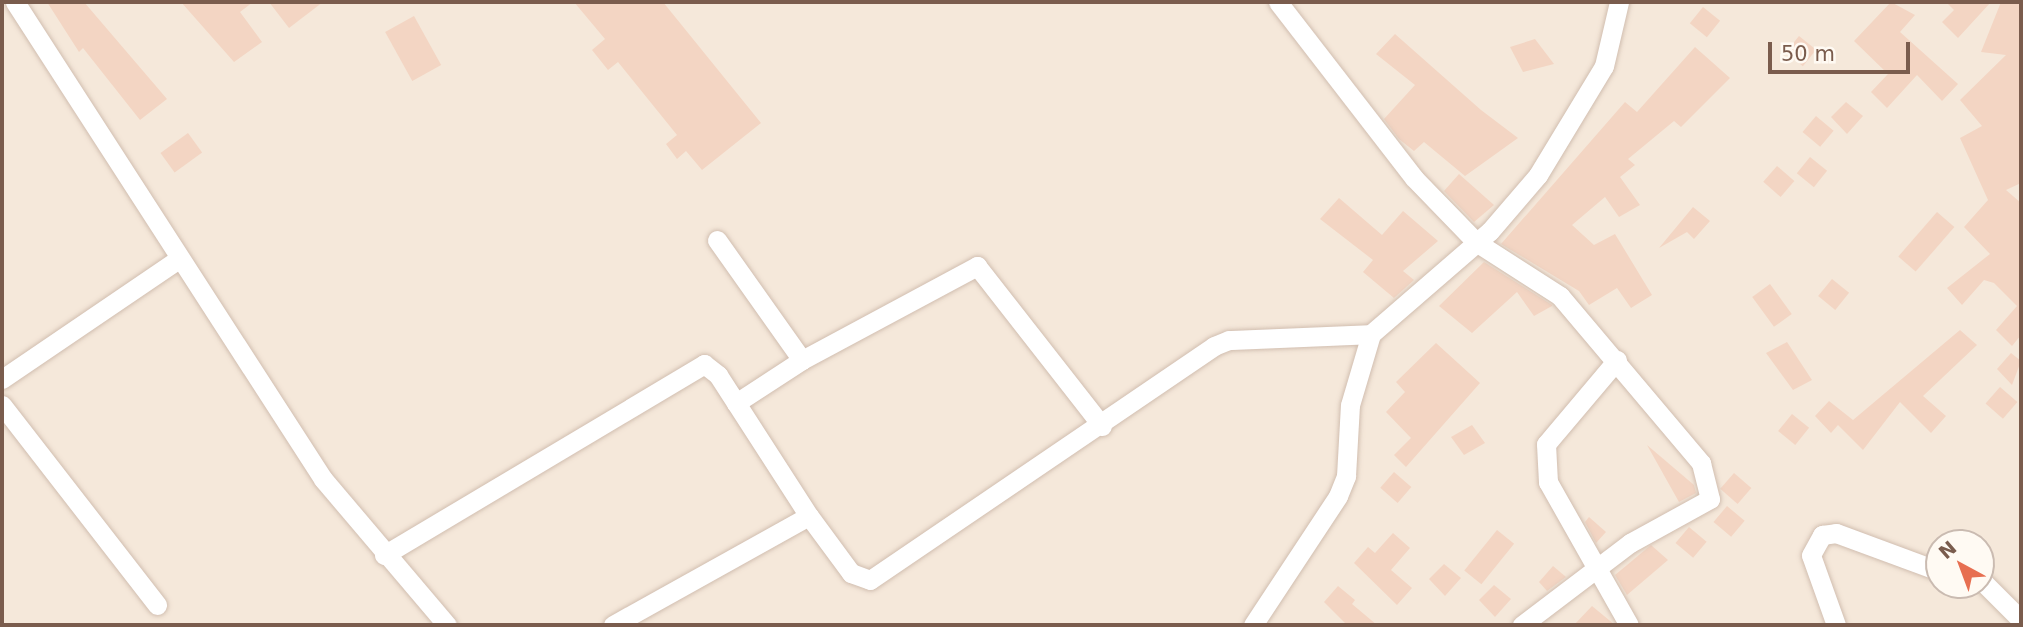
<!DOCTYPE html>
<style>
body{margin:0}
#map{position:relative;width:2023px;height:627px;overflow:hidden;background:#fdf6ec;font-family:"DejaVu Sans",sans-serif}
div>[style]{position:absolute}
[style*='--x']{left:calc(var(--x)*1px);top:calc(var(--y)*1px);width:calc(var(--w)*1px);rotate:calc(var(--a)*1deg)}
.residential>*{inset:0;background:#f5e8da}
.building>*{inset:0;background:#f3d5c3;transform-origin:0 0}
.roads{filter:drop-shadow(0 0 2px #d1beb0) drop-shadow(0 0 2px #d1beb0)}
.minor>*{height:19px;margin:-9.5px;padding:0 9.5px;transform-origin:9.5px;border-radius:9.5px;background:#fff}
span{translate:-50% -50%;white-space:nowrap;text-align:center;line-height:1.15;-webkit-text-stroke:5px #fffaf3;paint-order:stroke}
.frame{position:absolute;inset:0;border:4px solid #7a5c4d;pointer-events:none}
.north{position:absolute;left:1925px;top:529px;width:70px;height:70px;box-sizing:border-box;background:#fffaf3;border:2px solid #cabbb1;border-radius:50%;rotate:319deg;font-size:19px;font-weight:700;line-height:28px;text-align:center;color:#7a5c4d}
.north::after{content:'';display:block;margin:auto;width:24px;height:32px;background:#e76f51;clip-path:polygon(50% 0,100% 100%,50% 72%,0 100%)}
.scale{position:absolute;left:1768px;top:42px;width:142px;height:32px;box-sizing:border-box;border:4px solid #7a5c4d;border-top:0;padding-left:9px;font-size:21px;line-height:24px;white-space:nowrap;color:#7a5c4d;-webkit-text-stroke:5px #fffaf3;paint-order:stroke}
</style>
<div id="map">
<div class="residential">
<div style="clip-path:polygon(evenodd,2px 2px,2021px 2px,2021px 625px,2px 625px,2px 2px,1939px 543px,1981px 543px,1981px 585px,1939px 585px,1939px 543px)"></div>
</div>
<div class="building">
<div style="clip-path:polygon(47px 2px,84px 2px,167px 99px,140px 120px,83px 48px,79px 52px)"></div>
<div style="clip-path:polygon(181px 2px,253px 2px,240px 12px,262px 42px,234px 62px)"></div>
<div style="clip-path:polygon(269px 2px,323px 2px,289px 28px)"></div>
<div style="clip-path:polygon(574px 2px,663px 2px,761px 123px,702px 170px,686px 151px,677px 159px,666px 144px,677px 135px,618px 62px,608px 70px,592px 50px,605px 39px)"></div>
<div style="clip-path:polygon(1891px 2px,1915px 15px,1900px 32px,1958px 84px,1942px 101px,1917px 75px,1887px 108px,1871px 92px,1888px 74px,1854px 41px)"></div>
<div style="clip-path:polygon(1946px 2px,1991px 2px,1958px 38px,1942px 22px,1954px 10px)"></div>
<div style="clip-path:polygon(2001px 2px,2021px 2px,2021px 183px,2006px 190px,2021px 203px,2021px 335px,2012px 346px,1996px 330px,2017px 306px,1994px 283px,1984px 280px,1962px 305px,1947px 288px,1990px 254px,1964px 227px,1988px 200px,1960px 138px,1982px 126px,1960px 100px,2006px 55px,1981px 52px)"></div>
<div style="left:1703px;top:7px;width:22px;height:21px;rotate:39deg"></div>
<div style="left:414px;top:16px;width:56px;height:33px;rotate:61deg"></div>
<div style="clip-path:polygon(1395px 34px,1481px 110px,1518px 138px,1465px 176px,1424px 142px,1414px 151px,1399px 139px,1384px 119px,1415px 85px,1376px 54px)"></div>
<div style="left:1799px;top:36px;width:22px;height:21px;rotate:39deg"></div>
<div style="clip-path:polygon(1535px 39px,1554px 64px,1523px 72px,1510px 47px)"></div>
<div style="clip-path:polygon(1695px 47px,1730px 78px,1681px 127px,1674px 121px,1628px 159px,1635px 165px,1620px 177px,1640px 205px,1619px 217px,1605px 197px,1572px 225px,1594px 245px,1615px 234px,1652px 295px,1631px 308px,1617px 288px,1589px 305px,1579px 291px,1501px 244px,1625px 102px,1637px 112px)"></div>
<div style="clip-path:polygon(1846px 102px,1863px 116px,1847px 134px,1831px 117px)"></div>
<div style="left:1816px;top:116px;width:23px;height:21px;rotate:40deg"></div>
<div style="left:188px;top:133px;width:24px;height:34px;rotate:54deg"></div>
<div style="left:1810px;top:157px;width:22px;height:21px;rotate:39deg"></div>
<div style="left:1777px;top:166px;width:23px;height:21px;rotate:41deg"></div>
<div style="clip-path:polygon(1459px 174px,1494px 205px,1474px 222px,1444px 191px)"></div>
<div style="clip-path:polygon(1339px 198px,1382px 235px,1403px 211px,1438px 241px,1403px 271px,1414px 280px,1394px 298px,1363px 272px,1373px 260px,1320px 219px)"></div>
<div style="clip-path:polygon(1693px 207px,1710px 221px,1694px 239px,1687px 232px,1659px 248px)"></div>
<div style="left:1937px;top:212px;width:23px;height:59px;rotate:41deg"></div>
<div style="clip-path:polygon(1484px 262px,1552px 305px,1552px 306px,1534px 316px,1517px 292px,1472px 333px,1439px 306px)"></div>
<div style="left:1832px;top:279px;width:22px;height:22px;rotate:39deg"></div>
<div style="left:1770px;top:284px;width:37px;height:22px;rotate:54deg"></div>
<div style="clip-path:polygon(1960px 330px,1977px 345px,1923px 396px,1946px 416px,1931px 433px,1900px 402px,1863px 450px,1838px 425px,1831px 433px,1815px 416px,1829px 401px,1853px 420px)"></div>
<div style="clip-path:polygon(1787px 342px,1812px 380px,1793px 390px,1766px 353px)"></div>
<div style="clip-path:polygon(1436px 343px,1480px 383px,1406px 467px,1394px 455px,1411px 438px,1386px 412px,1405px 392px,1396px 382px)"></div>
<div style="clip-path:polygon(2011px 353px,2021px 361px,2012px 385px,1997px 369px)"></div>
<div style="left:2000px;top:387px;width:23px;height:22px;rotate:41deg"></div>
<div style="left:1792px;top:414px;width:22px;height:22px;rotate:39deg"></div>
<div style="clip-path:polygon(1472px 425px,1485px 443px,1464px 455px,1451px 437px)"></div>
<div style="clip-path:polygon(1647px 445px,1694px 485px,1696px 493px,1679px 502px)"></div>
<div style="left:1394px;top:472px;width:23px;height:21px;rotate:41deg"></div>
<div style="left:1734px;top:473px;width:23px;height:21px;rotate:41deg"></div>
<div style="left:1727px;top:506px;width:23px;height:21px;rotate:40deg"></div>
<div style="clip-path:polygon(1589px 517px,1606px 532px,1596px 543px,1585px 522px)"></div>
<div style="left:1689px;top:527px;width:23px;height:21px;rotate:40deg"></div>
<div style="left:1497px;top:530px;width:22px;height:52px;rotate:39deg"></div>
<div style="clip-path:polygon(1393px 533px,1410px 548px,1391px 570px,1412px 588px,1397px 605px,1354px 563px,1368px 547px,1375px 553px)"></div>
<div style="clip-path:polygon(1651px 545px,1668px 560px,1627px 595px,1615px 575px)"></div>
<div style="clip-path:polygon(1444px 564px,1461px 578px,1445px 596px,1429px 579px)"></div>
<div style="clip-path:polygon(1553px 566px,1566px 577px,1547px 591px,1539px 582px)"></div>
<div style="clip-path:polygon(1494px 585px,1511px 599px,1495px 617px,1479px 600px)"></div>
<div style="clip-path:polygon(1338px 586px,1355px 600px,1352px 604px,1377px 625px,1347px 625px,1324px 602px)"></div>
<div style="clip-path:polygon(1592px 606px,1615px 625px,1574px 625px)"></div>
</div>
<div class="roads">
<div class="minor">
<div style="--x:15;--y:2;--w:568;--a:57.15"></div>
<div style="--x:323;--y:479;--w:192;--a:49.7"></div>
<div style="--x:1278;--y:2;--w:222;--a:52.3"></div>
<div style="--x:1414;--y:178;--w:89;--a:45.9"></div>
<div style="--x:1476;--y:242;--w:100;--a:32.7"></div>
<div style="--x:1560;--y:296;--w:219;--a:49.8"></div>
<div style="--x:1701;--y:463;--w:37;--a:76"></div>
<div style="--x:1710;--y:499;--w:91;--a:151.2"></div>
<div style="--x:1630;--y:543;--w:136;--a:142.8"></div>
<div style="--x:717;--y:240;--w:147;--a:54.7"></div>
<div style="--x:802;--y:360;--w:79;--a:146.9"></div>
<div style="--x:802;--y:360;--w:199;--a:-28.2"></div>
<div style="--x:977;--y:266;--w:203;--a:52"></div>
<div style="--x:1617;--y:360;--w:110;--a:130.2"></div>
<div style="--x:1546;--y:444;--w:38;--a:87"></div>
<div style="--x:1548;--y:482;--w:164;--a:60.5"></div>
<div style="--x:2;--y:379;--w:212;--a:-34.2"></div>
<div style="--x:2;--y:405;--w:253;--a:52.2"></div>
<div style="--x:384;--y:555;--w:373;--a:-30.8"></div>
<div style="--x:704;--y:364;--w:18;--a:38"></div>
<div style="--x:718;--y:375;--w:168;--a:57.2"></div>
<div style="--x:1981;--y:580;--w:57;--a:45"></div>
<div style="--x:613;--y:625;--w:224;--a:-29.1"></div>
<div style="--x:809;--y:516;--w:71;--a:53.6"></div>
<div style="--x:851;--y:573;--w:20;--a:20"></div>
<div style="--x:870;--y:580;--w:416;--a:-34.2"></div>
<div style="--x:1214;--y:346;--w:16;--a:-22"></div>
<div style="--x:1229;--y:340;--w:142;--a:-2.4"></div>
<div style="--x:1253;--y:625;--w:154;--a:-56.6"></div>
<div style="--x:1338;--y:496;--w:22;--a:-68"></div>
<div style="--x:1346;--y:476;--w:71;--a:-86.8"></div>
<div style="--x:1350;--y:405;--w:74;--a:-73.5"></div>
<div style="--x:1371;--y:334;--w:157;--a:-40.9"></div>
<div style="--x:1490;--y:231;--w:74;--a:-49.4"></div>
<div style="--x:1538;--y:175;--w:127;--a:-58.8"></div>
<div style="--x:1604;--y:66;--w:66;--a:-76.8"></div>
<div style="--x:1836;--y:625;--w:74;--a:-109.7"></div>
<div style="--x:1811;--y:555;--w:23;--a:-61"></div>
<div style="--x:1822;--y:535;--w:14;--a:-8"></div>
<div style="--x:1836;--y:533;--w:110;--a:20.3"></div>
</div>
</div>
<div class="frame"></div>
<div class="north">N</div>
<div class="scale">50 m</div>
</div>
